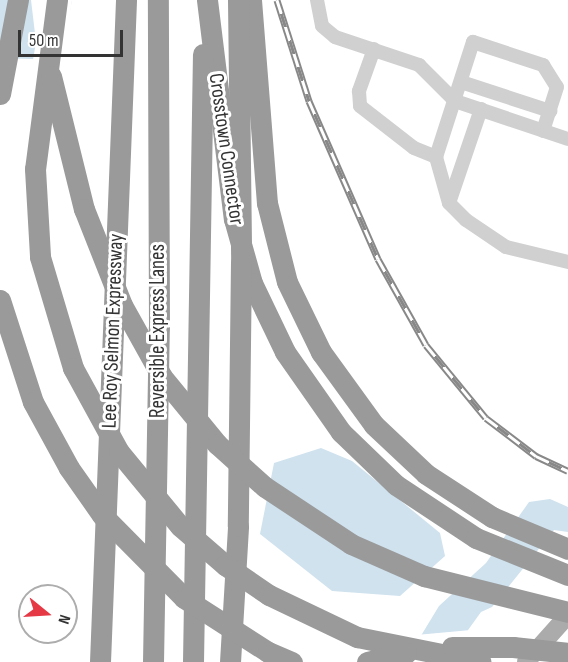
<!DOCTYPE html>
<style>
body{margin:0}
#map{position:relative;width:568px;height:662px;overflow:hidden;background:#fff;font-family:"Sofia Sans Condensed",sans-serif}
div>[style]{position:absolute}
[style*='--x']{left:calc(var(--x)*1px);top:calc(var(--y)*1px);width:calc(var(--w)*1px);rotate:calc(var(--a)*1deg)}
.water>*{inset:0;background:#cfe2ee}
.pier>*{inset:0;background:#fff}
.minor>*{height:14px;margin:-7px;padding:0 7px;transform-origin:7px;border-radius:7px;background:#d0d0d0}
.major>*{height:18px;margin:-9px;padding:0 9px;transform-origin:9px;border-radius:9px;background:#ababab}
.highway>*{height:21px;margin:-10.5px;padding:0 10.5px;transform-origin:10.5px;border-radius:10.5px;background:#9a9a9a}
.rail>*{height:7px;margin-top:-3.5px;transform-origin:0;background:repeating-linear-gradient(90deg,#fff 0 14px,#888 0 28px);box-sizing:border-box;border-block:2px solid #888}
.highway-bridge>*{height:21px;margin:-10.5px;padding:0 10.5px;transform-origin:10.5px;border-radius:10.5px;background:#9a9a9a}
span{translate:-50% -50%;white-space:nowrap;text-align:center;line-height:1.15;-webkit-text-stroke:6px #fff;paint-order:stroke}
.street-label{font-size:21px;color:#333}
.north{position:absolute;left:18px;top:584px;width:60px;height:60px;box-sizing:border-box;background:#fff;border:2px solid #adadad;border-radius:50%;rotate:108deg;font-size:16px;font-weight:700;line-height:24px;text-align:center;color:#333}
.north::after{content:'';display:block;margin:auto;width:21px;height:27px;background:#e63946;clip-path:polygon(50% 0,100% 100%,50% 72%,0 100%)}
.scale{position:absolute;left:18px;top:30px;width:105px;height:27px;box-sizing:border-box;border:3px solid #333;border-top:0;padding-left:8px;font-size:18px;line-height:21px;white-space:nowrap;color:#333;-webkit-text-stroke:4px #fff;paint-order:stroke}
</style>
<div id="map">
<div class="water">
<div style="clip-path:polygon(0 0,72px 0,61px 60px,0 58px)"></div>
<div style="clip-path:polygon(321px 448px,352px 461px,440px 533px,445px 556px,400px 596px,332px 591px,260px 534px,274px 463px)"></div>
<div style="clip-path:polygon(550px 499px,568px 507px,568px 532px,554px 530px,492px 607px,481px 612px,445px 662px,405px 662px,439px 606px,486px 563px,529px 502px)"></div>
</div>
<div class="pier">
<div style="clip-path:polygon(31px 0,72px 0,63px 62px,33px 60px,36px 42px)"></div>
<div style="clip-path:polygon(471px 630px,449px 662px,402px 662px,416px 635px)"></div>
</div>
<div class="minor">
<div style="--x:317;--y:0;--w:26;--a:79"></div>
<div style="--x:322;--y:26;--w:17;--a:40"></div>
<div style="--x:335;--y:37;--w:89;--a:18.4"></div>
<div style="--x:419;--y:65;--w:51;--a:45"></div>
<div style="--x:455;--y:101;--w:119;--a:18.6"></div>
<div style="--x:374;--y:49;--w:45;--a:109.7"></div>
<div style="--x:359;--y:91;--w:15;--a:86"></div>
<div style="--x:360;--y:106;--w:68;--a:37.9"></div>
<div style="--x:414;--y:148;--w:24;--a:22"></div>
<div style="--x:461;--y:82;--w:94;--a:18"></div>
<div style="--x:481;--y:109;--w:99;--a:108.8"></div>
<div style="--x:449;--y:203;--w:24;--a:45"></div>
<div style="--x:466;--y:220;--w:48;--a:34"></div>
<div style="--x:506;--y:247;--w:64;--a:13.6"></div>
<div style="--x:449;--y:203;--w:48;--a:-105.8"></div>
<div style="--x:436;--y:157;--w:121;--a:-72.2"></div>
<div style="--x:473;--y:42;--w:74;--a:18.2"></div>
<div style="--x:543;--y:65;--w:26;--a:58"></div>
<div style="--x:557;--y:87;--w:46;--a:107.7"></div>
</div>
<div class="major">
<div style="--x:526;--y:662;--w:63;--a:-48.2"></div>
</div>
<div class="highway">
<div style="--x:207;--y:0;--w:221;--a:83"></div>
<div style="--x:234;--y:219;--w:66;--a:74.3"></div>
<div style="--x:252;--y:283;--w:76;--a:64.4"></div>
<div style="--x:285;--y:352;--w:98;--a:55"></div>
<div style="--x:341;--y:432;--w:76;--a:43.9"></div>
<div style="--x:396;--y:485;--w:96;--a:33.5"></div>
<div style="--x:476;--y:538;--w:99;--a:21.9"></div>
<div style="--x:251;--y:0;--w:204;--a:85.5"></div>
<div style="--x:267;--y:203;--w:81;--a:75.8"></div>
<div style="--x:287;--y:282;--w:78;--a:64.1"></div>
<div style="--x:321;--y:352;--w:90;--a:54"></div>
<div style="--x:374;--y:425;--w:71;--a:43.3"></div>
<div style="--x:426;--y:474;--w:79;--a:33.1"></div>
<div style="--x:492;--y:517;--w:82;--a:22.8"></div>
<div style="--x:0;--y:94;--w:96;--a:-79.2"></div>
<div style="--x:100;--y:662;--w:663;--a:-87.75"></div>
<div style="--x:153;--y:662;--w:335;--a:-89"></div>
<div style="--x:159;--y:327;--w:327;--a:-90.2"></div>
<div style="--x:193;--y:662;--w:608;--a:-89.06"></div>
<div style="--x:230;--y:662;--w:136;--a:-86.6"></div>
</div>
<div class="rail">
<div style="--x:277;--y:0;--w:106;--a:72.4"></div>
<div style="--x:309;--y:101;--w:172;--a:66.4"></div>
<div style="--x:378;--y:259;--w:98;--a:60.8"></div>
<div style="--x:426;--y:345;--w:94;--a:50.6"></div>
<div style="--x:486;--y:418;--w:63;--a:37.2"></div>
<div style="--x:536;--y:456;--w:35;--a:25"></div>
</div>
<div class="highway-bridge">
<div style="--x:57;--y:0;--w:170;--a:97.4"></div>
<div style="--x:35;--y:169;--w:88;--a:86.7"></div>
<div style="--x:40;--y:257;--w:116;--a:73.4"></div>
<div style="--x:73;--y:368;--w:96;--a:61.3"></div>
<div style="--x:119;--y:452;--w:96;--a:50.5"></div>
<div style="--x:180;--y:526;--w:60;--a:40.9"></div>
<div style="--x:225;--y:565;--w:53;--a:34.3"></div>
<div style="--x:269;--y:595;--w:98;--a:25.5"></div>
<div style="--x:357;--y:637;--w:126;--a:11.4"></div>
<div style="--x:238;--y:0;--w:262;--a:89.3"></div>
<div style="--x:241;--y:262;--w:264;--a:90.7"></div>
<div style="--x:51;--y:76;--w:137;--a:76.1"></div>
<div style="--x:84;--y:209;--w:103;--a:68.4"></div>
<div style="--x:122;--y:305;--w:82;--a:60.9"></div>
<div style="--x:162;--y:377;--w:87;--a:50.6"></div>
<div style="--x:217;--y:444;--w:64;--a:41.9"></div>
<div style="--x:265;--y:487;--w:103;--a:33.5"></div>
<div style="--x:351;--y:544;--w:80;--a:23.7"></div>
<div style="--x:424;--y:576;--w:148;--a:14"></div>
<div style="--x:0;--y:300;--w:107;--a:72.1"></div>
<div style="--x:33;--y:402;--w:75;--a:61.4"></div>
<div style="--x:69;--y:468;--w:57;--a:54.9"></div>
<div style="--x:102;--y:515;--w:117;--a:45.3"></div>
<div style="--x:184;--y:598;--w:100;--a:32.7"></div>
<div style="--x:268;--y:652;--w:26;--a:23"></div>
<div style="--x:452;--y:647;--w:61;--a:0"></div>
<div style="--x:513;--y:647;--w:55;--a:6.2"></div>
<div style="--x:367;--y:662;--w:40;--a:-13"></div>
</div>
<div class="street-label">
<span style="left:226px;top:149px;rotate:82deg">Crosstown Connector</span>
<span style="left:113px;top:331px;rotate:-88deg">Lee Roy Selmon Expressway</span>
<span style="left:158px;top:331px;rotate:-90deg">Reversible Express Lanes</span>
</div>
<div class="north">N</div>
<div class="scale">50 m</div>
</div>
